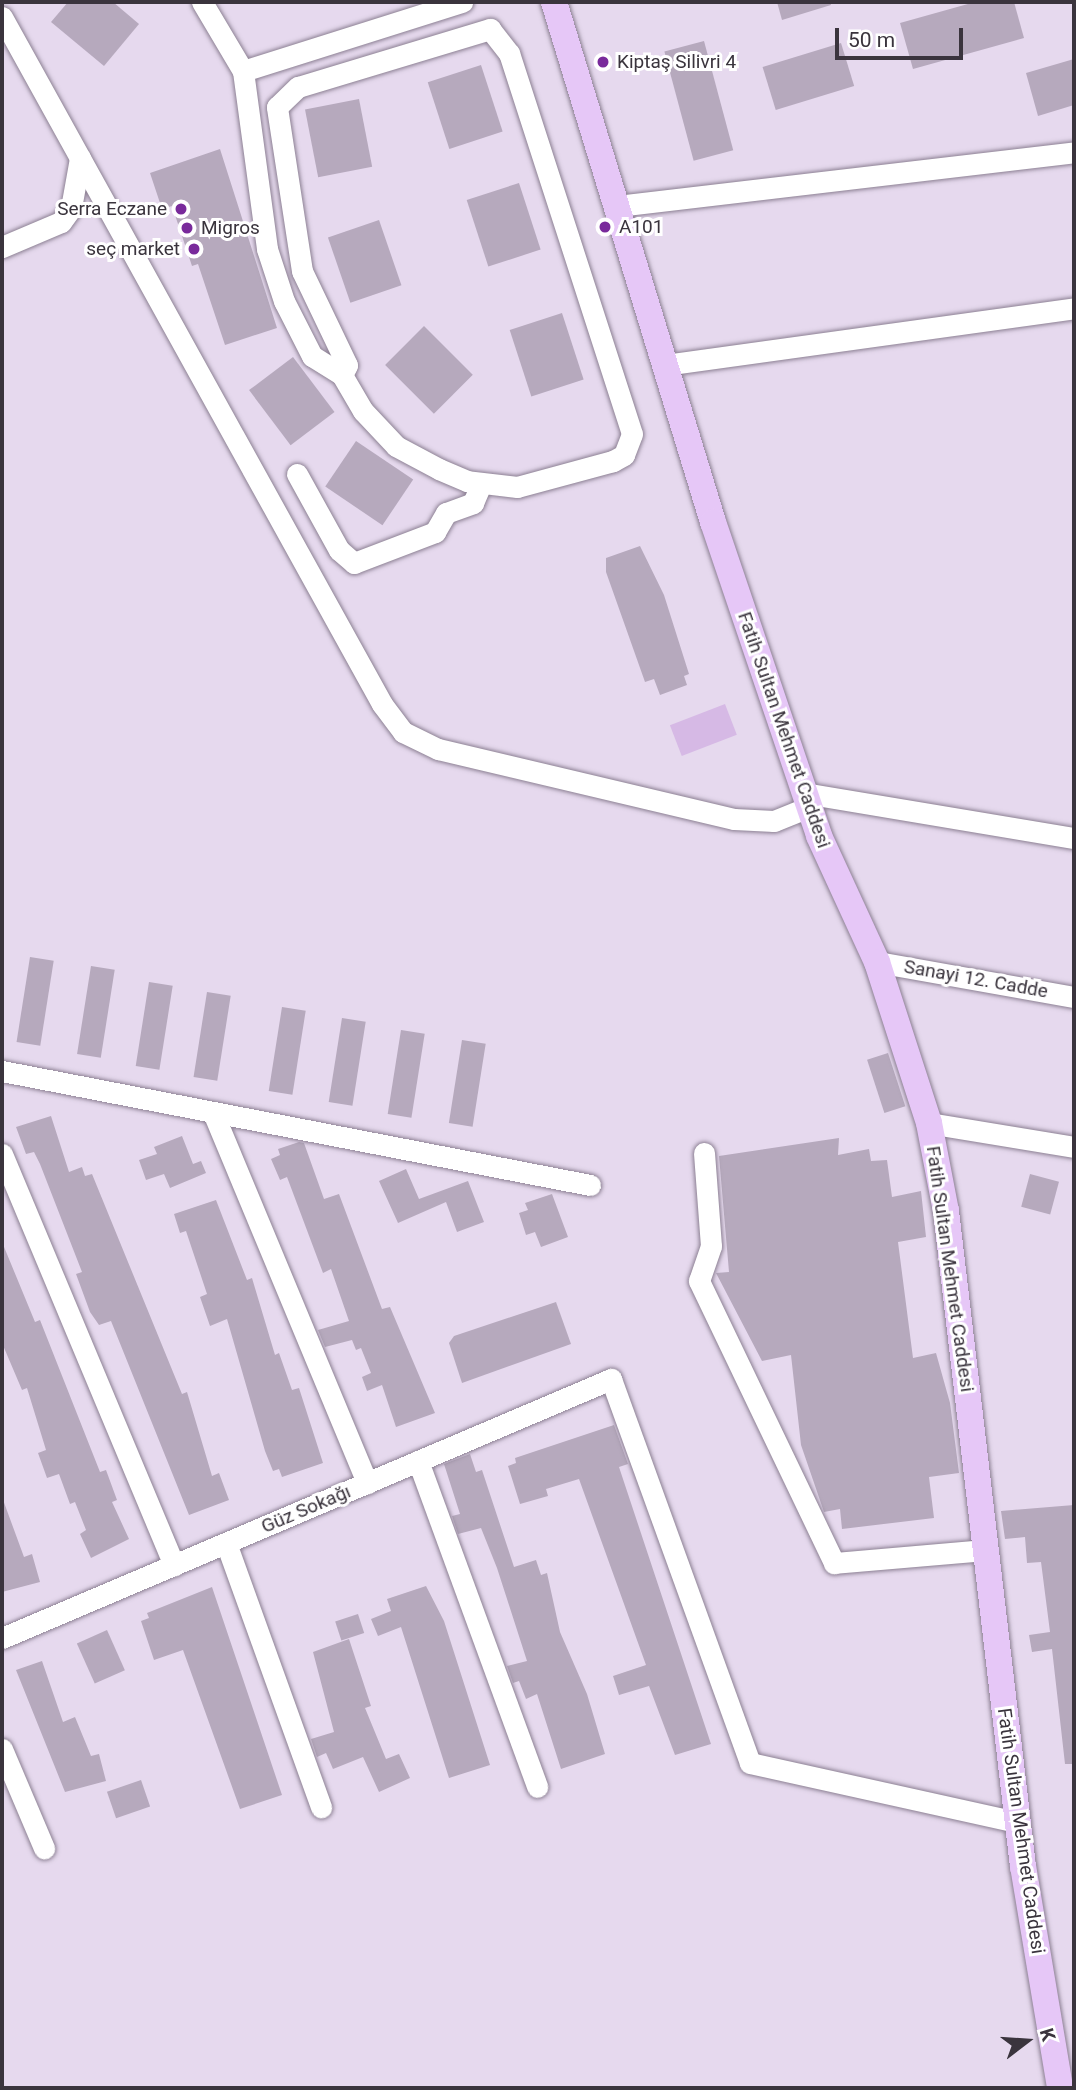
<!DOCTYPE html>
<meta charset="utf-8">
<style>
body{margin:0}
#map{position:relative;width:1076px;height:2090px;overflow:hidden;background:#e6d9ee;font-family:Roboto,sans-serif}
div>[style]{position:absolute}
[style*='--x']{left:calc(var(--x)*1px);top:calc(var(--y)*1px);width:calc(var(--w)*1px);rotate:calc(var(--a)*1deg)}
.green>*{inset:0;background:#d6b9e5;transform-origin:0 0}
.building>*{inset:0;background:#b6a9bd;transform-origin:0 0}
.roads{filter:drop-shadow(0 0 2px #8c8093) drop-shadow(0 0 2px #8c8093)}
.minor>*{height:21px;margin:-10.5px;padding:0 10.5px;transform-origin:10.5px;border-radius:10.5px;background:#fff}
.major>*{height:26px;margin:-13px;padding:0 13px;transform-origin:13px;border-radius:13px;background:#e6c7f7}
.dots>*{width:19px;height:19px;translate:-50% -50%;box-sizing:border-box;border:4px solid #fff;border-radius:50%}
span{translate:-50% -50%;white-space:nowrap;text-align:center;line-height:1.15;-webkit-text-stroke:6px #fff;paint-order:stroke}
.poi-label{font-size:19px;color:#3a343d}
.left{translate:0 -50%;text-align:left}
.right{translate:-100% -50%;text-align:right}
.street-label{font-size:19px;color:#3a343d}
.frame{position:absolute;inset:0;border:4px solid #3a343d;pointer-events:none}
.north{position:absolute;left:992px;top:2006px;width:70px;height:70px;-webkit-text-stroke:5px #fff;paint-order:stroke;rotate:73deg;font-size:19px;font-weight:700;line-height:28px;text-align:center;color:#3a343d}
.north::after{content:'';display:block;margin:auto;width:24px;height:32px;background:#3a343d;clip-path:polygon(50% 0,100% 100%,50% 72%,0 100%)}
.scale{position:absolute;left:835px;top:28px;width:128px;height:32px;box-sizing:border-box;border:4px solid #3a343d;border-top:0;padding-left:9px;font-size:21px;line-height:24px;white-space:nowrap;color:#3a343d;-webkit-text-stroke:5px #fff;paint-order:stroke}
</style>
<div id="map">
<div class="green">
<div style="left:725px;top:704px;width:33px;height:59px;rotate:69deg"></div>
</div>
<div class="building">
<div style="clip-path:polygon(68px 2px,113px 2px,139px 24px,104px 66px,51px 22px)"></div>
<div style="clip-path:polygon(777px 2px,830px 2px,831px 5px,782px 20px)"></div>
<div style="clip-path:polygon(975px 2px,1014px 2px,1024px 38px,913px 69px,900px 23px)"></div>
<div style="left:704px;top:41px;width:113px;height:41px;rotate:75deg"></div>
<div style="left:841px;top:43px;width:45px;height:82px;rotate:73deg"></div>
<div style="clip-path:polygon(1074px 59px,1074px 105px,1038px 116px,1026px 73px)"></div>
<div style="left:481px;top:65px;width:70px;height:56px;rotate:72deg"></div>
<div style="left:359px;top:99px;width:69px;height:55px;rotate:79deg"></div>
<div style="clip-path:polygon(220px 149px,277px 328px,225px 345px,198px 264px,192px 266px,172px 206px,162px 209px,150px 173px)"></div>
<div style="left:519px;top:183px;width:70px;height:55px;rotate:72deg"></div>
<div style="left:379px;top:220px;width:69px;height:54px;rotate:71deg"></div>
<div style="left:562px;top:313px;width:70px;height:55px;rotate:72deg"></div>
<div style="left:424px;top:326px;width:69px;height:55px;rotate:45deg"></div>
<div style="left:293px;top:357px;width:69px;height:55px;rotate:53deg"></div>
<div style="left:356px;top:441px;width:69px;height:55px;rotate:34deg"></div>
<div style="clip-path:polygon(640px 546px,664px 595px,689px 674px,684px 676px,687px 685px,660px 695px,654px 679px,645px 682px,606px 572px,606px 558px)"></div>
<div style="left:30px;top:957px;width:24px;height:86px;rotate:9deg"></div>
<div style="left:91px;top:966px;width:24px;height:89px;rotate:9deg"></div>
<div style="left:149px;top:982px;width:24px;height:85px;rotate:9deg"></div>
<div style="left:207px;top:992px;width:24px;height:86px;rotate:9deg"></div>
<div style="left:282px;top:1007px;width:24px;height:85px;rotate:9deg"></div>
<div style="left:342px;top:1018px;width:24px;height:85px;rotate:9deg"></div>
<div style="left:401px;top:1030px;width:24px;height:85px;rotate:9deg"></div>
<div style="left:462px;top:1040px;width:24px;height:84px;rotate:9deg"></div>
<div style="left:888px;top:1053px;width:56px;height:22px;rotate:72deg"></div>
<div style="clip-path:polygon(51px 1116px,69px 1172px,82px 1167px,85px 1176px,92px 1174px,182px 1394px,187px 1392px,212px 1476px,219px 1473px,229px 1500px,189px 1515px,111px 1321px,99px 1325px,90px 1312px,76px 1274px,82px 1272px,40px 1164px,34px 1152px,26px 1154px,16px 1127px)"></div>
<div style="clip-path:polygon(182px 1136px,193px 1164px,201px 1161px,206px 1173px,170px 1188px,164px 1174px,146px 1180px,139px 1160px,157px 1154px,154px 1147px)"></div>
<div style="clip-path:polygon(839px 1138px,838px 1155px,869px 1149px,871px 1161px,887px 1160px,892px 1197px,921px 1191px,926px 1237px,898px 1242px,913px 1358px,936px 1353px,950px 1403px,959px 1473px,929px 1477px,934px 1518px,842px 1529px,840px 1509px,824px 1512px,801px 1445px,791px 1355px,762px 1361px,716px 1273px,729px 1272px,719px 1156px)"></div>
<div style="clip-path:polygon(299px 1142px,304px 1143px,324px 1199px,339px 1194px,382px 1309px,390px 1307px,435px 1413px,396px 1427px,382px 1385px,367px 1391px,362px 1377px,371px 1373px,361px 1348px,356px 1350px,352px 1340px,325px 1347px,318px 1330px,349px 1321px,331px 1269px,323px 1273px,287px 1177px,280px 1180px,271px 1159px,280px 1155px,278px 1149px)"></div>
<div style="clip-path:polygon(406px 1169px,419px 1199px,468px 1181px,484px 1222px,457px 1232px,446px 1202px,398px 1223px,379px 1181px)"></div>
<div style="left:1030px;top:1174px;width:30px;height:34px;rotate:15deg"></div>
<div style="clip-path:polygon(552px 1194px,568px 1237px,541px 1247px,535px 1232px,526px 1235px,519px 1213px,528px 1210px,525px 1203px)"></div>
<div style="clip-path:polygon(216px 1200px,247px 1280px,252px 1278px,275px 1355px,279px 1353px,292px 1390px,299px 1388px,323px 1463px,282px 1477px,279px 1469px,273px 1471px,265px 1451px,227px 1319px,210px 1326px,200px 1297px,207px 1294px,186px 1231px,180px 1233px,174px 1214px)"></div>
<div style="clip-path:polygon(2px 1242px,35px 1322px,40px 1320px,100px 1472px,106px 1470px,117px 1500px,112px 1502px,129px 1539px,91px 1558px,80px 1534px,86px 1530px,75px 1502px,70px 1504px,59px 1474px,47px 1478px,38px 1453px,46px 1450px,27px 1388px,22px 1390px,2px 1343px)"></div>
<div style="clip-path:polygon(556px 1302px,571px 1344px,462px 1383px,449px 1343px,454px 1336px)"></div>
<div style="clip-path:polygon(614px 1425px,628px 1464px,619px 1467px,711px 1744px,675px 1755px,649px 1686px,619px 1695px,613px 1676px,646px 1665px,579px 1479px,546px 1489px,548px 1496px,520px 1504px,508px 1466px,516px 1463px,515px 1458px)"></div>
<div style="clip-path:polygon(470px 1454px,476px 1472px,482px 1470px,514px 1567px,536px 1560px,541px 1575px,547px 1573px,560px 1632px,587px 1694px,605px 1754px,561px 1769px,537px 1694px,526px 1699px,519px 1681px,513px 1683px,507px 1666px,527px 1661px,497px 1568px,481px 1528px,458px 1534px,452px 1516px,460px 1514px,444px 1464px)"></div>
<div style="clip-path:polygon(2px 1497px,24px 1557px,32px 1554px,40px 1582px,2px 1592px)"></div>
<div style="clip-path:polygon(1074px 1505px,1074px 1764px,1065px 1764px,1052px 1649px,1032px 1652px,1029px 1635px,1050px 1632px,1041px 1562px,1027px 1563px,1025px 1537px,1005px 1539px,1001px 1511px)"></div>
<div style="clip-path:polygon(426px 1586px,444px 1621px,490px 1765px,449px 1778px,401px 1627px,378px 1636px,371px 1619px,391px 1611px,387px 1599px)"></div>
<div style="clip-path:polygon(212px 1587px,282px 1795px,240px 1809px,183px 1650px,154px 1660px,141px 1621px,149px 1618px,147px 1613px)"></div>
<div style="left:358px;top:1614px;width:20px;height:24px;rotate:72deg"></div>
<div style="left:107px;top:1630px;width:44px;height:33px;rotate:66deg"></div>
<div style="clip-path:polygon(349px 1639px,371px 1706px,365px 1708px,386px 1759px,399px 1754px,410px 1778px,379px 1792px,363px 1757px,333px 1769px,326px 1753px,317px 1757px,311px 1739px,334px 1732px,313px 1652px)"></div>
<div style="clip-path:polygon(42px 1661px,63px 1722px,75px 1717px,91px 1756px,99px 1754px,106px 1781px,65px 1792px,16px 1670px)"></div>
<div style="left:141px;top:1780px;width:28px;height:36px;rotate:71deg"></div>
</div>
<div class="roads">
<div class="minor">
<div style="--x:202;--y:2;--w:80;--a:59.3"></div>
<div style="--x:243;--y:71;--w:180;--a:82.3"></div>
<div style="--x:267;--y:249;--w:55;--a:71.9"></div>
<div style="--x:284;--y:301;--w:62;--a:63"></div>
<div style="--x:312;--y:356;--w:36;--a:32"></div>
<div style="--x:2;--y:17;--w:785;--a:61.05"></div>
<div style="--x:382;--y:704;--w:35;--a:53"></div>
<div style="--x:403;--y:732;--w:39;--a:26"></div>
<div style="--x:438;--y:749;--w:304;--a:13.3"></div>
<div style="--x:734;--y:819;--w:40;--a:2.9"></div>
<div style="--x:774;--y:821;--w:38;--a:-22"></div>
<div style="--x:490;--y:29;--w:31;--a:52"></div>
<div style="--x:509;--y:53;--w:400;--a:72.1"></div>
<div style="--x:632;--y:434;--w:22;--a:111"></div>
<div style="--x:624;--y:455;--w:13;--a:151"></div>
<div style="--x:613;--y:461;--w:99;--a:164.8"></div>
<div style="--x:517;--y:487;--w:50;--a:-173.2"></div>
<div style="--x:467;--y:481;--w:30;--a:-157"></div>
<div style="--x:439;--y:469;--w:49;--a:-151.9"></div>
<div style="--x:396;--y:446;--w:48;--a:-133.3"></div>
<div style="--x:363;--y:411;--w:42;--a:-120.3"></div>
<div style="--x:342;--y:375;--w:11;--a:-63"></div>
<div style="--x:347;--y:365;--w:104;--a:-115.6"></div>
<div style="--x:302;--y:271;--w:166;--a:-98.7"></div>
<div style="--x:277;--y:107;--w:29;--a:-44"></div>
<div style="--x:298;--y:87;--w:201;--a:-16.8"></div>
<div style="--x:243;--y:71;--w:230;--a:-17.5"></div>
<div style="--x:617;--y:206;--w:460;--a:-6.7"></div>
<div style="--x:2;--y:247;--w:64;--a:-23"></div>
<div style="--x:61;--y:222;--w:17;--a:-54"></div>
<div style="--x:71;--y:208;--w:51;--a:-79.8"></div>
<div style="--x:665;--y:365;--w:413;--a:-7.9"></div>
<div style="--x:297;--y:474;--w:87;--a:61.1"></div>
<div style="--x:339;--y:550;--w:20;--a:41"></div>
<div style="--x:354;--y:563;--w:87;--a:-20.9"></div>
<div style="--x:435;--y:532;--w:22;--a:-60"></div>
<div style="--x:446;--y:513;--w:29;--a:-20"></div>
<div style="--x:473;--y:503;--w:21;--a:-67"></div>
<div style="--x:804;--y:793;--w:274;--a:9.5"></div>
<div style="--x:877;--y:962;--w:200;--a:10.1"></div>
<div style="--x:2;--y:1071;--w:599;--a:10.97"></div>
<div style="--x:214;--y:1115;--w:399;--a:67.4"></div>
<div style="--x:929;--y:1123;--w:147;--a:9.4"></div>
<div style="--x:704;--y:1153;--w:93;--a:85.7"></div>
<div style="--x:711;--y:1246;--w:37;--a:109"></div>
<div style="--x:699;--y:1281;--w:313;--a:64.4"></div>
<div style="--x:834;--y:1563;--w:153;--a:-4.9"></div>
<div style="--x:2;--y:1154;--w:446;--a:67.3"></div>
<div style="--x:418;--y:1461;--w:347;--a:69.9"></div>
<div style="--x:226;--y:1543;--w:281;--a:70.2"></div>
<div style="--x:2;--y:1638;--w:662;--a:-23.04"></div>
<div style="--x:611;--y:1379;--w:408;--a:70.1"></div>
<div style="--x:750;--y:1763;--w:273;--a:12.5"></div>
<div style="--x:2;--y:1749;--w:108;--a:67"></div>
</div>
<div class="major">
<div style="--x:554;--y:2;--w:544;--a:73"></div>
<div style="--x:713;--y:522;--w:331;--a:71.3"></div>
<div style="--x:819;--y:836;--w:139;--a:65.3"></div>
<div style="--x:877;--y:962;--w:169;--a:72.1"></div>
<div style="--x:929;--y:1123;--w:90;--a:79.1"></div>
<div style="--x:946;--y:1211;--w:660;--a:83.3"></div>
<div style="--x:1023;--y:1866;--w:225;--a:80.5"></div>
</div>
</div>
<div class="dots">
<div style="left:603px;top:62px;background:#792a9b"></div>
<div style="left:181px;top:209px;background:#792a9b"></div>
<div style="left:605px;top:227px;background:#792a9b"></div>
<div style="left:187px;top:228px;background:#792a9b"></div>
<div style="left:194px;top:249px;background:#792a9b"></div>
</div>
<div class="poi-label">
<span class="left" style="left:617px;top:62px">Kiptaş Silivri 4</span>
<span class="right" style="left:167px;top:209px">Serra Eczane</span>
<span class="left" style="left:619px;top:227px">A101</span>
<span class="left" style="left:201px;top:228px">Migros</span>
<span class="right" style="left:180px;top:249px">seç market</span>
</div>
<div class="street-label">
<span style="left:784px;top:730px;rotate:71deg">Fatih Sultan Mehmet Caddesi</span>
<span style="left:976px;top:979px;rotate:10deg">Sanayi 12. Cadde</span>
<span style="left:950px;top:1269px;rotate:82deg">Fatih Sultan Mehmet Caddesi</span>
<span style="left:306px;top:1509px;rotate:-23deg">Güz Sokağı</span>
<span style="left:1021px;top:1831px;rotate:82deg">Fatih Sultan Mehmet Caddesi</span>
</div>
<div class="frame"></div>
<div class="north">K</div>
<div class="scale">50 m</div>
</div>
